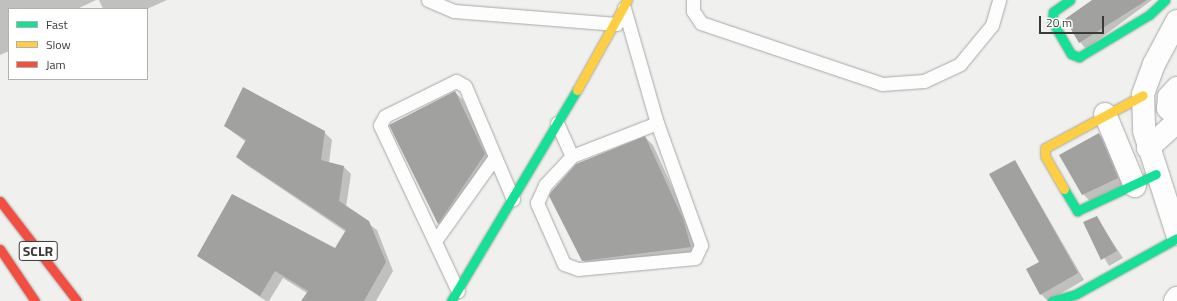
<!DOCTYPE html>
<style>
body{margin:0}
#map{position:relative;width:1177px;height:301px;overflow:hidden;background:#f0f1ef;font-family:"Titillium Web",sans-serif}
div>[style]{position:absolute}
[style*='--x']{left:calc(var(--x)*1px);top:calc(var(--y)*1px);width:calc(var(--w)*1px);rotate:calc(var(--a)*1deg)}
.shadow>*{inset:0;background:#0003}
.building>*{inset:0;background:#a1a2a0}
.roads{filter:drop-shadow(0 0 1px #a7a8a6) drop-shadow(0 0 1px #a7a8a6)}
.lane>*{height:13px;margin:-6.5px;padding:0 6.5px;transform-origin:6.5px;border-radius:6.5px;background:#fdfdfd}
.street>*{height:22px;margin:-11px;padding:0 11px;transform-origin:11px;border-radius:11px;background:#fdfdfd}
.fast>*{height:9px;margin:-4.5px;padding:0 4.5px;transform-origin:4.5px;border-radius:4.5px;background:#16e098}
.slow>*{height:9px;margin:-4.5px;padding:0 4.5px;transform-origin:4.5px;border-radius:4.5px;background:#ffcf43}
.jam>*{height:9px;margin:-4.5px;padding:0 4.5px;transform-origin:4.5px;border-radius:4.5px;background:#f24e42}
span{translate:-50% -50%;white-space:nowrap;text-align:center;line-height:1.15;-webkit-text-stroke:4px #fff;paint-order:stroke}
.shield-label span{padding:1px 3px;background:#fff;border:1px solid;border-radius:3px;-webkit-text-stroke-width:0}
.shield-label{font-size:14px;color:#3a3b39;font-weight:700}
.legend{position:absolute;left:8px;top:8px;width:140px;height:72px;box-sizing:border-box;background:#fff;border:1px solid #b0b1b0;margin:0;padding:5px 7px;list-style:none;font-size:12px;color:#3a3b39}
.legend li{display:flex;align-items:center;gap:8px;height:20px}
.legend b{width:20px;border:1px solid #b0b1b0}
.scale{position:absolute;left:1039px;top:16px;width:65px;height:18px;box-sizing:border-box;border:2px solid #3a3b39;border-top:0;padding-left:5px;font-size:12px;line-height:14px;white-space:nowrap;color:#3a3b39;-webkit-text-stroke:3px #fff;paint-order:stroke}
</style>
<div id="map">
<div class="shadow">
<div style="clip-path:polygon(0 0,96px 0,77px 9px,9px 9px,9px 51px,0 55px)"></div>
<div style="clip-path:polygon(99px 0,167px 0,147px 9px,103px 9px)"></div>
<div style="clip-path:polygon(1097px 0,1152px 0,1086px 49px,1080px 42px)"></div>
<div style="clip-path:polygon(455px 92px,463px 100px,492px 162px,446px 230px,438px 223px)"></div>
<div style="clip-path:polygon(225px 126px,324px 132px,332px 140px,329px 163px,343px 166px,351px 174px,346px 207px,377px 230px,393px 271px,376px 301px,303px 301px,307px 293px,283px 278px,269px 301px,266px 301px,199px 256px,336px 249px,346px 232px,245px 164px,237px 157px,246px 142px)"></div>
<div style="clip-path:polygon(1099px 134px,1106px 141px,1124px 185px,1090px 201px,1083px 194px)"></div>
<div style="clip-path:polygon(645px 137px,653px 145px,691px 228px,698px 255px,590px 268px,583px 260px)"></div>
<div style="clip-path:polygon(1015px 161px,1084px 280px,1048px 301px,1041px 294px,1040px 262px)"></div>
<div style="clip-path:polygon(1096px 217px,1123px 258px,1109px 266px,1084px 223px)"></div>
</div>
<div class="building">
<div style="clip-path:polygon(1092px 0,1147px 0,1079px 43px,1065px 19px)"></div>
<div style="clip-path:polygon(243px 87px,325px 131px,321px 160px,344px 166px,339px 201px,369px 221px,386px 262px,364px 301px,301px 301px,308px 291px,275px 271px,260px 296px,197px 256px,232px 194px,335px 248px,346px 230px,236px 157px,246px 140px,224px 126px)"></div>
<div style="clip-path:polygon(455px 91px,485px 154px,438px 224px,389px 125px)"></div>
<div style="clip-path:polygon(1099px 133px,1118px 178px,1082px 195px,1059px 155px)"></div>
<div style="clip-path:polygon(645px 136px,683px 219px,691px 247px,582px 261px,549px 196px,551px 192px,576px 164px)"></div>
<div style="clip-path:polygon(1015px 160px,1078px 273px,1040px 295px,1026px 269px,1039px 262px,989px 174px)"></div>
<div style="clip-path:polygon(1097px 216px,1117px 251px,1101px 260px,1083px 222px)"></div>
</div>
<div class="roads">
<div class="lane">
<div style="--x:428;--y:0;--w:28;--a:23"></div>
<div style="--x:454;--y:11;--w:163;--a:4.6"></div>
<div style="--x:693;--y:0;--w:11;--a:90"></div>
<div style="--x:693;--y:11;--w:14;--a:56"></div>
<div style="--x:701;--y:23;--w:191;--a:18.6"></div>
<div style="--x:882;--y:84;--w:42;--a:-4.1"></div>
<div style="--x:924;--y:81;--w:40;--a:-25"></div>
<div style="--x:960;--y:64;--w:50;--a:-50.6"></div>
<div style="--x:992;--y:25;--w:26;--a:-74"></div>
<div style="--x:624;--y:8;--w:120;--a:74"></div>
<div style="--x:657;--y:123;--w:130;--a:70.2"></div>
<div style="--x:701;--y:245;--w:14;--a:115"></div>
<div style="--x:695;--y:258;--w:118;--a:174.6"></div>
<div style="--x:578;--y:269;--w:15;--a:-160"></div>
<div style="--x:564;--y:264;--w:67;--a:-113.9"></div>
<div style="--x:537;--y:203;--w:20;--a:-66"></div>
<div style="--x:545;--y:185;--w:40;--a:-47"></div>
<div style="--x:572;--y:156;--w:91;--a:-21.2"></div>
<div style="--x:557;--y:123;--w:36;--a:66"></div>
<div style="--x:435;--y:241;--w:103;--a:-54.5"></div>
<div style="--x:458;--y:291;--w:183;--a:-115.2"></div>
<div style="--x:380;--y:125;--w:10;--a:-61"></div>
<div style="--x:385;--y:116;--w:79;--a:-26.2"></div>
<div style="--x:456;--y:81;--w:10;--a:29"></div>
<div style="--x:465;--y:86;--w:123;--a:67"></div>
</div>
<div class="street">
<div style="--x:1177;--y:21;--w:49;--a:118.1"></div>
<div style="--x:1154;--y:64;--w:33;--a:110"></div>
<div style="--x:1143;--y:95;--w:36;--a:88"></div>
<div style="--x:1144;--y:131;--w:108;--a:72.2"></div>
<div style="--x:1177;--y:88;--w:12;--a:132"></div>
<div style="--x:1169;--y:97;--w:11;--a:95"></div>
<div style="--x:1168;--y:108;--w:13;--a:45"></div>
<div style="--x:1105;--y:114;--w:78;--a:67.4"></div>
<div style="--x:1148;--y:148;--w:39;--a:-42"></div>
<div style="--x:1175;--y:301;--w:4;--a:-56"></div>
</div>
<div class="fast">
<div style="--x:1070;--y:0;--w:21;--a:145"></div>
<div style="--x:1053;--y:12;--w:9;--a:96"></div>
<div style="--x:1052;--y:21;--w:38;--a:60"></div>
<div style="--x:1071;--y:54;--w:9;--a:21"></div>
<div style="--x:1079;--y:57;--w:82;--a:-31"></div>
<div style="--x:1149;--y:15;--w:22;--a:-43"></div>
<div style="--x:1064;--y:189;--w:26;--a:59"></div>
<div style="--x:1077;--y:211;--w:87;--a:-25.1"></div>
<div style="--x:451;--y:301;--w:246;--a:-59.2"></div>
<div style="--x:1052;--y:301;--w:25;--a:-16"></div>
<div style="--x:1076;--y:294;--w:115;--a:-29"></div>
</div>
<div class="slow">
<div style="--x:577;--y:90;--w:103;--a:-60.9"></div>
<div style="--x:1064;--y:189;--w:38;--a:-120"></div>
<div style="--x:1045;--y:156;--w:8;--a:-90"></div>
<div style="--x:1045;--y:148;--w:111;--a:-28.4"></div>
</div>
<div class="jam">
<div style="--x:0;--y:201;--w:126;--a:52.4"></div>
<div style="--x:0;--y:249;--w:63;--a:56.1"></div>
</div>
</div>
<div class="shield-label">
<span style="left:38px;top:251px">SCLR</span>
</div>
<ul class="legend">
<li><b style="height:5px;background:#16e098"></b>Fast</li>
<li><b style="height:5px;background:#ffcf43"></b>Slow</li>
<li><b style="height:5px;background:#f24e42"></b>Jam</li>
</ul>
<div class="scale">20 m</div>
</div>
